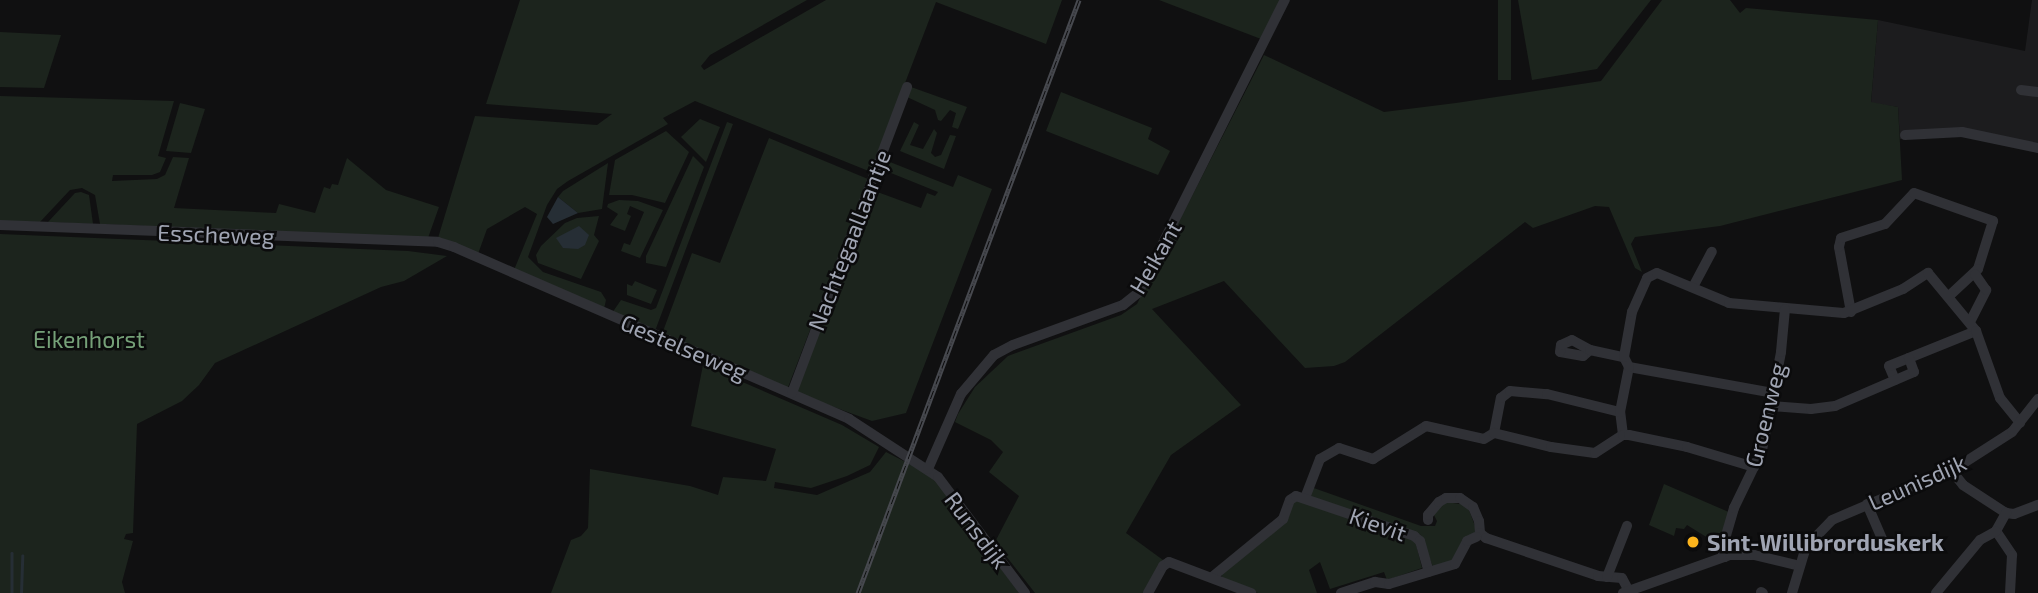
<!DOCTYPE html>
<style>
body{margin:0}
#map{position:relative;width:2038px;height:593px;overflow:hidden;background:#101011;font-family:"Exo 2",sans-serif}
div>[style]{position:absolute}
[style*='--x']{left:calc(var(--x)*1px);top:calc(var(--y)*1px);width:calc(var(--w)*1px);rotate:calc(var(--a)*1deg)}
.built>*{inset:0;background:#1c1c1e}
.green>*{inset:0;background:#1c241d;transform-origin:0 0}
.water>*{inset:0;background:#262e35}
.stream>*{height:2.5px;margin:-1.25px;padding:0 1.25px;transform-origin:1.25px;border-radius:1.25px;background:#262e35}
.minor>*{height:10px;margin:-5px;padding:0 5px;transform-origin:5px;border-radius:5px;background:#303136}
.rail>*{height:5px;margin-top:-2.5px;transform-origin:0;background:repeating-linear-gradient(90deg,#0b0b0c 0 8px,#47494f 0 16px);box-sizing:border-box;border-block:2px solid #47494f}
.dots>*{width:19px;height:19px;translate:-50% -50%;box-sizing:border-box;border:4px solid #0b0b0c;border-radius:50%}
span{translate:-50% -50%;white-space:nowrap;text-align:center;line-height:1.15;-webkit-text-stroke:5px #0b0b0c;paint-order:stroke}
.street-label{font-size:23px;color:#a0a5b3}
.park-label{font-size:23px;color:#75a078}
.poi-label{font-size:23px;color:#a0a5b3;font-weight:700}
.left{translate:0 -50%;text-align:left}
</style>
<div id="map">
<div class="built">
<div style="clip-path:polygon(2032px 0,2038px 0,2038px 152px,1963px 136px,1900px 139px,1898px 107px,1871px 103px,1878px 20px,2025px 51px)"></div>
</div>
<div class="green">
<div style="clip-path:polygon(520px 0,807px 0,710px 55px,701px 66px,704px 70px,826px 0,1062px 0,1046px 44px,936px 2px,871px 172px,695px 101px,663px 118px,668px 124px,568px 181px,557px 189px,547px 205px,528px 257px,543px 272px,601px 292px,606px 300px,604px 309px,514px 270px,537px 214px,525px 207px,487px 229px,478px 254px,438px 238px,475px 116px,597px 125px,612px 114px,486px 104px)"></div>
<div style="clip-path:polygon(1159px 0,1280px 0,1261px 39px)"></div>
<div style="left:1498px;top:0;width:13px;height:80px"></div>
<div style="clip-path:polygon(1518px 0,1651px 0,1597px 69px,1532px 80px)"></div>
<div style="clip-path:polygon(1662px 0,1730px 0,1740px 13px,1746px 8px,1878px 20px,1871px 102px,1898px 107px,1902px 180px,1720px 226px,1635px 237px,1631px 244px,1642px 272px,1635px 268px,1609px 207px,1595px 206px,1533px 228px,1525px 222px,1345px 362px,1334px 366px,1305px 368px,1224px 281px,1152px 309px,1241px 405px,1171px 455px,1126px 533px,1163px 560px,1144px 593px,1035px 593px,995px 542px,1019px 496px,989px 472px,1003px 452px,991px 440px,955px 422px,958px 414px,975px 387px,1008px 356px,1121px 315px,1137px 304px,1264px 55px,1384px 112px,1456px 103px,1601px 81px)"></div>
<div style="clip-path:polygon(0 32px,61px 35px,44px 88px,0 87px)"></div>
<div style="clip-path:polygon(911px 87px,967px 107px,958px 129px,952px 127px,956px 113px,950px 110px,941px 121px,938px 120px,935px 110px,907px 97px)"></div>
<div style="clip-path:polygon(1061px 92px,1152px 128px,1148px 139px,1170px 151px,1158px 175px,1046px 131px)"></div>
<div style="clip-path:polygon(0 96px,174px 101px,158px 156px,166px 158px,160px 172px,152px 175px,113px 175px,112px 181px,157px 179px,165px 175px,173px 157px,189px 158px,174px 208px,276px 213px,279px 204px,315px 213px,324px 187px,330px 189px,332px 184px,338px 185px,347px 158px,386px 190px,439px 207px,428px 238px,100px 224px,95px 195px,82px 188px,70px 190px,40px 222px,0 221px)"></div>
<div style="clip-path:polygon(180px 103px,205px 109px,191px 153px,166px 151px)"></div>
<div style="clip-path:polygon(700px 119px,720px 127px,706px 162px,681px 137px)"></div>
<div style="clip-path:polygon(727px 122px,733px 124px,655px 331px,612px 313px,621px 300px,651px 310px,656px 308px)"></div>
<div style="clip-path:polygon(914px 122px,919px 125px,910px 145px,923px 149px,934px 129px,937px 133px,931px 153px,935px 157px,941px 155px,950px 135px,956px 136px,944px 169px,900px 151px)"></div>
<div style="clip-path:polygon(666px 131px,689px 152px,665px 203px,632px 195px,609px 195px,615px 160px)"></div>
<div style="clip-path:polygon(769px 138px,868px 179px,787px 390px,662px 334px,692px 253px,720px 263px)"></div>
<div style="clip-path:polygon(693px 156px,704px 167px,666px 267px,646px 263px,646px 256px)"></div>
<div style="clip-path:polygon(890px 162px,953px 187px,958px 175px,992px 189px,906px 413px,872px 421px,796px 393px,872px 190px,921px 208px,927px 193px,935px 196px,938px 192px,886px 171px)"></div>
<div style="clip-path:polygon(608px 163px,602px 209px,578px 213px,558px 197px,563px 191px)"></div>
<div style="clip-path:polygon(81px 192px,89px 195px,93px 224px,48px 222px,75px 193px)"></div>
<div style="clip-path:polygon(619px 200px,638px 201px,663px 210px,640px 258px,621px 251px,624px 243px,630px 245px,644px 212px,630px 206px,627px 214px,631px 216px,625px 231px,610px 225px,618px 214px,607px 207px,608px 204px)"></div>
<div style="clip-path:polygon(599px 216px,594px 235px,599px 241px,581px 279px,538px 263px,536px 255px,541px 246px,565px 223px,577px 218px)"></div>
<div style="clip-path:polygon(0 234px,408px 251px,447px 256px,404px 281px,381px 287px,215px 363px,199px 385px,182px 401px,137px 424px,133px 533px,126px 534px,124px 539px,133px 541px,122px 582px,125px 593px,0 593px)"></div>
<div style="clip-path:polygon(635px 281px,657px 290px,651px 304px,627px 295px,627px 284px,632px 286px)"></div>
<div style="clip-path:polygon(703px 365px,842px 425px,879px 447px,870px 465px,847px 476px,811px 488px,775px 482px,774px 488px,817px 495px,870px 472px,886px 452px,933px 476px,1019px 593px,551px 593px,571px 540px,581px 536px,588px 528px,590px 469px,690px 486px,718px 495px,723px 477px,766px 481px,776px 449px,691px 426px)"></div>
<div style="clip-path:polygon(1664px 484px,1731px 513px,1723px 541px,1710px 535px,1708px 538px,1687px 525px,1684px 529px,1676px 528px,1674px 536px,1649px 525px)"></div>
<div style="clip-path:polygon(1311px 487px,1421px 526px,1435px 526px,1437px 521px,1433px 513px,1446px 502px,1467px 505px,1477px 531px,1455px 561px,1433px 567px,1421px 535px,1314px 499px,1311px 496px)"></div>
<div style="clip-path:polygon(1296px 500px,1415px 540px,1422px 568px,1387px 580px,1384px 572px,1330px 589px,1320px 562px,1309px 570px,1317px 593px,1258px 593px,1222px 578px,1221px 572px)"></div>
</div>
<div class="water">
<div style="clip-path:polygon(558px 197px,578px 213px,553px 224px,547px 217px)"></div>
<div style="clip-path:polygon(579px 226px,589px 235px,585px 245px,578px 249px,563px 248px,556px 238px)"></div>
</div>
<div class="stream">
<div style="--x:12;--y:553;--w:40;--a:90"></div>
<div style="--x:21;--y:593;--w:37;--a:-88"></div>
</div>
<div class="minor">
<div style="--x:2021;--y:90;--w:17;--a:7"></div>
<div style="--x:1905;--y:135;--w:57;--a:-3"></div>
<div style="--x:1962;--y:132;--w:78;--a:11.9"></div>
<div style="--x:0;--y:225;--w:438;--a:2.2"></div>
<div style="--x:438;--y:242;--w:17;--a:17"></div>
<div style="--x:454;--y:247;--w:431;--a:23.5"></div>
<div style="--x:849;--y:419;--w:106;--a:33.1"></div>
<div style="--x:938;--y:477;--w:145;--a:53.1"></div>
<div style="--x:1693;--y:287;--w:40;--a:-62"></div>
<div style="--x:1851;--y:312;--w:66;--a:-100.5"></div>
<div style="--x:1839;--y:247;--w:9;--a:-77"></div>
<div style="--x:1841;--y:238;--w:46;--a:-17.7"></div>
<div style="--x:1885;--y:224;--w:42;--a:-46.9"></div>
<div style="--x:1914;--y:193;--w:84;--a:19.5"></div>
<div style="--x:1993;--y:221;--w:50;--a:107.4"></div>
<div style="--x:1978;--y:269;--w:40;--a:137"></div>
<div style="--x:1970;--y:322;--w:36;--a:-63"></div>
<div style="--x:1986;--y:290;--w:19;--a:-125"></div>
<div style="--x:1590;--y:350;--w:9;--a:139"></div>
<div style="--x:1583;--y:356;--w:23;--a:-170"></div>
<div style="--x:1560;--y:352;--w:7;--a:-82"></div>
<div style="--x:1561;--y:345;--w:12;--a:-24"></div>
<div style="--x:1572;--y:340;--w:21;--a:29"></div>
<div style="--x:1590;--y:350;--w:35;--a:12"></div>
<div style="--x:1629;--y:367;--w:146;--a:10.2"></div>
<div style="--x:1895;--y:380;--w:15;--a:-113"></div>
<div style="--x:1889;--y:366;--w:94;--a:-21.9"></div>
<div style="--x:792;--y:393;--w:327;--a:-69.4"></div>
<div style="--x:1770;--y:406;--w:41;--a:4.2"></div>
<div style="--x:1811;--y:409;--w:24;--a:-7"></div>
<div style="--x:1835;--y:406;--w:86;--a:-23.3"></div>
<div style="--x:1914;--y:372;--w:15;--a:-110"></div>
<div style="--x:1494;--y:433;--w:36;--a:-79"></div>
<div style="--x:1501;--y:398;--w:11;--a:-38"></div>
<div style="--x:1510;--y:391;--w:37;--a:5"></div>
<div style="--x:1547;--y:394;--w:75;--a:13.9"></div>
<div style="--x:1623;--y:435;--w:23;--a:-97"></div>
<div style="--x:1620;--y:412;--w:46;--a:-78.7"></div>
<div style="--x:1629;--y:367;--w:11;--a:-117"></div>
<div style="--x:1624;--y:357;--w:46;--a:-79.9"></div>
<div style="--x:1632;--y:312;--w:37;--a:-66"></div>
<div style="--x:1647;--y:278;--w:11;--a:-27"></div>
<div style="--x:1657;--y:273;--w:78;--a:22.6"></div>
<div style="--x:1729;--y:303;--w:115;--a:5"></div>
<div style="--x:1844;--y:313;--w:64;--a:-22.1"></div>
<div style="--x:1903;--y:289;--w:30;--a:-33"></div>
<div style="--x:1928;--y:273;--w:75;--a:50.4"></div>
<div style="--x:1976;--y:331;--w:71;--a:70.3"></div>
<div style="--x:2000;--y:398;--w:32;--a:51"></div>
<div style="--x:928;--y:469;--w:82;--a:-66.3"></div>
<div style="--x:961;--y:394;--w:51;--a:-49.8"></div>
<div style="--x:994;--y:355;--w:21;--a:-28"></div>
<div style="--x:1013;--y:345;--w:117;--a:-20"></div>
<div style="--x:1123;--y:305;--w:19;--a:-39"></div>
<div style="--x:1138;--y:293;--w:328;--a:-63.4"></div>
<div style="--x:1951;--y:470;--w:19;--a:51"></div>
<div style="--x:1963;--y:485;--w:51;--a:33.1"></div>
<div style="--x:2006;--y:513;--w:8;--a:7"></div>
<div style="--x:2014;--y:514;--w:26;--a:-21"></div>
<div style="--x:1305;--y:498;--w:42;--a:-69"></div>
<div style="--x:1320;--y:459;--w:22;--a:-30"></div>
<div style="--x:1339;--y:448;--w:36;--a:18"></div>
<div style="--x:1373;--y:459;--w:62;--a:-31.9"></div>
<div style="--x:1426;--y:426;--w:59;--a:12.6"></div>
<div style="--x:1484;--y:439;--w:12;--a:-31"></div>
<div style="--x:1494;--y:433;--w:59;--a:13.8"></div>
<div style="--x:1551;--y:447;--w:44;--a:7.8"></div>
<div style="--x:1595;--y:453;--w:33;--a:-33"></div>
<div style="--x:1623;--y:435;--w:6;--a:0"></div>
<div style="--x:1629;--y:435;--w:59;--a:11.7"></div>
<div style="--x:1687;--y:447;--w:70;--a:16.6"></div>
<div style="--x:1867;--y:504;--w:40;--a:66.6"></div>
<div style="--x:1883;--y:541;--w:15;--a:160"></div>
<div style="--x:1428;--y:520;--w:5;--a:-90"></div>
<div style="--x:1428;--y:515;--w:17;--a:-50"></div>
<div style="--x:1439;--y:502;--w:8;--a:-30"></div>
<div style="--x:1446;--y:498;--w:14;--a:0"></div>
<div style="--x:1460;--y:498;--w:16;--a:35"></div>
<div style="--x:1473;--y:507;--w:15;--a:67"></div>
<div style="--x:1479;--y:521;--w:12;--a:85"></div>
<div style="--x:1480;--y:533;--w:8;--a:40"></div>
<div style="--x:1486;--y:538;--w:118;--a:18.7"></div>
<div style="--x:1598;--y:576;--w:24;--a:5"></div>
<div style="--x:1622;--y:578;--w:15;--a:62"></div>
<div style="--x:1996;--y:531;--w:29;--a:56"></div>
<div style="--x:2012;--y:555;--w:38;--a:93"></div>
<div style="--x:1996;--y:531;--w:21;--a:-61"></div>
<div style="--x:1725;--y:557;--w:9;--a:-111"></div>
<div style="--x:1722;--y:549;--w:43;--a:-73.7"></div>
<div style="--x:1734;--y:508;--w:64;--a:-64.2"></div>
<div style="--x:1762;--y:450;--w:100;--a:-79"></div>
<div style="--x:1781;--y:352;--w:43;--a:-84.7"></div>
<div style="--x:1212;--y:577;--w:92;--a:-39.2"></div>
<div style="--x:1283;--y:519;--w:20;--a:-70"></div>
<div style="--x:1290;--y:500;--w:7;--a:-34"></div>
<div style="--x:1296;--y:496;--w:125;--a:18.7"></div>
<div style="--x:1414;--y:536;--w:8;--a:40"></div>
<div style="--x:1420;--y:541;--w:32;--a:74"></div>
<div style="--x:1607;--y:577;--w:55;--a:-68.6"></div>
<div style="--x:1761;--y:592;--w:2;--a:27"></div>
<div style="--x:1148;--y:593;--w:31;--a:-61"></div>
<div style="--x:1163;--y:566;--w:7;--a:-34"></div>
<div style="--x:1169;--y:562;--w:88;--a:20.7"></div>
<div style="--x:1341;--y:593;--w:36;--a:-18"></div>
<div style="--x:1375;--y:582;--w:14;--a:8"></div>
<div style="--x:1389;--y:584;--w:69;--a:-16.9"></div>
<div style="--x:1455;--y:564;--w:26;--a:-62"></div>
<div style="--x:1467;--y:541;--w:10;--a:-24"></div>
<div style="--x:1623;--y:593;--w:114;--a:-19.6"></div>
<div style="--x:1730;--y:555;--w:24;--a:0"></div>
<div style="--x:1754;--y:555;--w:47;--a:13.4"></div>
<div style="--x:1792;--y:593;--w:48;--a:-73.1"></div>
<div style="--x:1806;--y:547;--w:37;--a:-46"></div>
<div style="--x:1832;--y:520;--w:138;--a:-23"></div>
<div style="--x:1959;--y:466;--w:63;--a:-32.7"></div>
<div style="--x:2012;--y:432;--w:42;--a:-51.8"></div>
<div style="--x:1936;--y:593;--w:69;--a:-50.3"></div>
<div style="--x:1980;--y:540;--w:18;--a:-29"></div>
</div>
<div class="rail">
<div style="--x:858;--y:593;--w:633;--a:-69.56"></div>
</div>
<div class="dots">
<div style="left:1693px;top:542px;background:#fcb41d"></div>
</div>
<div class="street-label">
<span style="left:216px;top:234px;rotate:2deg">Esscheweg</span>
<span style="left:849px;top:240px;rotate:-69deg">Nachtegaallaantje</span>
<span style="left:1155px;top:257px;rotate:-60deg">Heikant</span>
<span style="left:684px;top:347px;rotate:23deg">Gestelseweg</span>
<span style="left:1765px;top:415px;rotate:-76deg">Groenweg</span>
<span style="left:1917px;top:482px;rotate:-24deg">Leunisdijk</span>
<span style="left:1378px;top:524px;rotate:19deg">Kievit</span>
<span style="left:977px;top:530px;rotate:53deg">Runsdijk</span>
</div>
<div class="park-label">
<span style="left:89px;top:339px">Eikenhorst</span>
</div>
<div class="poi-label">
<span class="left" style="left:1707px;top:542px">Sint-Willibrorduskerk</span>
</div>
</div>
